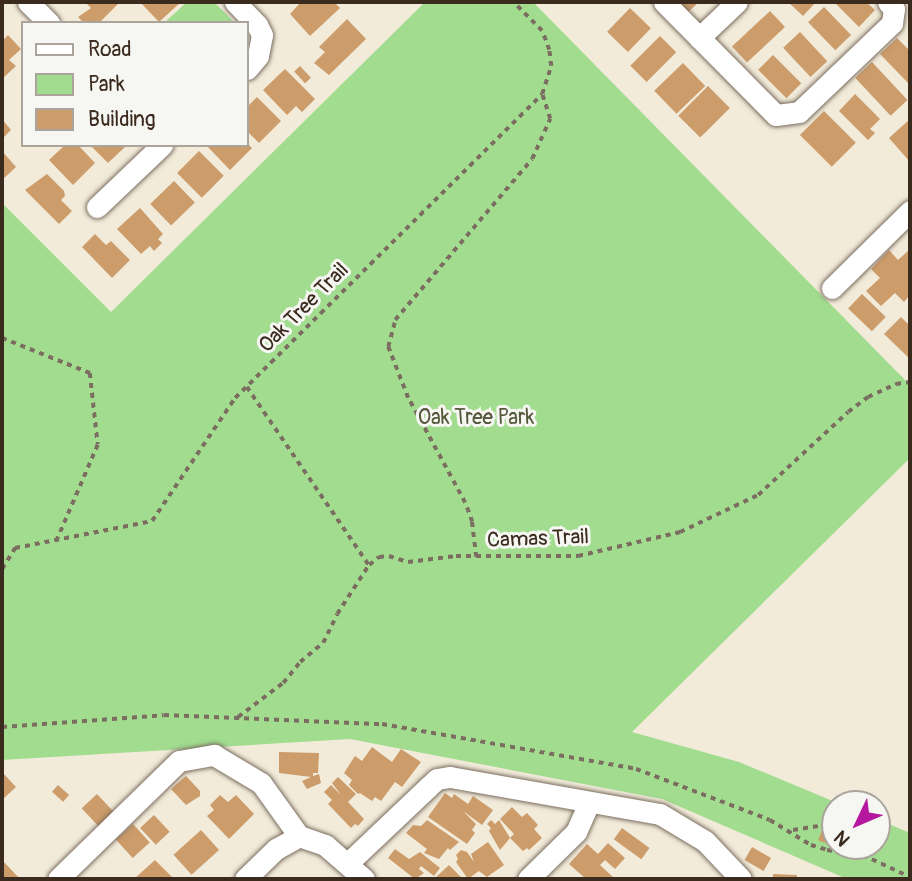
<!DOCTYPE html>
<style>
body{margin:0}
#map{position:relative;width:912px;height:881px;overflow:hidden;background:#f2ebda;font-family:Pangolin,sans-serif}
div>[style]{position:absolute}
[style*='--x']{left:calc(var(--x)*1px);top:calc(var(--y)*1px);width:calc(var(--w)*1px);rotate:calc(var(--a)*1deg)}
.green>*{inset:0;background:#a1dc8f}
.building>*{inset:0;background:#cc9c6a;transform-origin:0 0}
.path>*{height:3.5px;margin-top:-1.75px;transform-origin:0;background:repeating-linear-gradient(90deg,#7b6e60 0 5px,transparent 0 10px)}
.roads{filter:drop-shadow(0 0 2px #7b6e60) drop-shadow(0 0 2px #7b6e60)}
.minor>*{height:21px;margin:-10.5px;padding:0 10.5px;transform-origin:10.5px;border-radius:10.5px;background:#fff}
span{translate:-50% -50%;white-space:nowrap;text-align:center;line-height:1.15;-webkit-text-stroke:6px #f6f6f2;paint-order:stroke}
.street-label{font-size:21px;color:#3b2a1e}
.park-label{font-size:21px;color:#54563a}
.frame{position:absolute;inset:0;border:4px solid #3b2a1e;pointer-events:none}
.legend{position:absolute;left:21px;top:21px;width:228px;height:126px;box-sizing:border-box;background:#f6f6f2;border:2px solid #aba49d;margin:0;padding:9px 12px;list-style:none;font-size:21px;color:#3b2a1e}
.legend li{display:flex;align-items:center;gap:14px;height:35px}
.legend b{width:35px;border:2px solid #aba49d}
.north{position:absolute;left:821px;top:790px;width:70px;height:70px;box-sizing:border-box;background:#f6f6f2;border:2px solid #aba49d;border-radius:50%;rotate:226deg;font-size:19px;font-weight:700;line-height:28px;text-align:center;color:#3b2a1e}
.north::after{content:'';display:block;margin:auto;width:24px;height:32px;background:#b5179e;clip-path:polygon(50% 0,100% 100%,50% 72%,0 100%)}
</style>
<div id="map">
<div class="green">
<div style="clip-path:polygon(187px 2px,214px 2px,235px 23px,164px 23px)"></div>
<div style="clip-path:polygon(425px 2px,533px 2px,910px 385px,910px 458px,632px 732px,739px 762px,840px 804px,835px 804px,835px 846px,877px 846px,877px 819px,910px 833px,910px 879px,847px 879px,662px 799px,350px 739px,2px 760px,2px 203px,111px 312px)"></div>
</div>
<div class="building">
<div style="clip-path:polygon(85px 2px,120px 2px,99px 23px,84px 23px,78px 17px,91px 8px)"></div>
<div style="clip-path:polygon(140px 2px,181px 2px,159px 22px)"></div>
<div style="clip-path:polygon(301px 2px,334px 2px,340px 8px,310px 36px,290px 14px)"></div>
<div style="clip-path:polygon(676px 2px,699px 2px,687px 13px)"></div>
<div style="clip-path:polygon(788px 2px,816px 2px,803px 16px)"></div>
<div style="clip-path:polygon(834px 2px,866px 2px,875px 10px,859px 27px)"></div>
<div style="left:824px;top:7px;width:39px;height:22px;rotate:46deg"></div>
<div style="left:630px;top:8px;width:29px;height:33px;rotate:44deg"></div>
<div style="left:770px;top:11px;width:22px;height:52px;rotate:47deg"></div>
<div style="clip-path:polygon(347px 19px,366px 39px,329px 75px,314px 63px,325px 52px,319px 47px)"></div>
<div style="left:800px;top:32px;width:40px;height:23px;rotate:47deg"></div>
<div style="clip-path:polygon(8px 35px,21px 49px,9px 60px,16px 66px,2px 79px,2px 41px)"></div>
<div style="left:660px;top:36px;width:23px;height:42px;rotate:45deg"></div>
<div style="clip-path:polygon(897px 38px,910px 51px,910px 85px,880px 54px)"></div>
<div style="left:773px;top:55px;width:40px;height:21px;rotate:45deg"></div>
<div style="left:872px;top:62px;width:52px;height:23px;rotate:47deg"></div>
<div style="left:683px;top:63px;width:32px;height:40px;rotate:46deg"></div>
<div style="left:300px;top:66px;width:16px;height:8px;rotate:47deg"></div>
<div style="clip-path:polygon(285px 69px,315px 99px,302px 112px,296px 106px,287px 115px,263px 90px)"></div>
<div style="left:708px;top:86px;width:31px;height:42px;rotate:45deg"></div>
<div style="clip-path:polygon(855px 94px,880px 119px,870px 129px,875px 133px,868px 140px,839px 111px)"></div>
<div style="clip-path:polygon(257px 97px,281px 121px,259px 143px,247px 131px,247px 107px)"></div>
<div style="left:824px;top:111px;width:45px;height:34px;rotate:45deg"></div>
<div style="clip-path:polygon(2px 119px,11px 130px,2px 139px)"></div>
<div style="clip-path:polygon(910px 119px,910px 162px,889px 138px)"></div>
<div style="clip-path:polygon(247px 143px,252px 148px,230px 170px,206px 145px,247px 145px)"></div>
<div style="clip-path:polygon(65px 145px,78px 145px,95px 163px,73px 185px,49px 160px)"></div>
<div style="clip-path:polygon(90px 145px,123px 145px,125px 147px,108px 163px)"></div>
<div style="clip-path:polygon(2px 151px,16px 167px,2px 180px)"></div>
<div style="left:199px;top:151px;width:35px;height:31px;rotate:45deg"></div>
<div style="clip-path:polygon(47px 174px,64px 191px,65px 196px,61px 200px,72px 211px,59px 224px,25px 190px)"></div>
<div style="left:174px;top:181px;width:30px;height:33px;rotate:46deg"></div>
<div style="clip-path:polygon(140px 208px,163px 234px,158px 239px,162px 243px,154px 251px,150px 246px,141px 254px,117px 229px)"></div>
<div style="clip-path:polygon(95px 234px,106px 245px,111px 241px,130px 260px,112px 278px,82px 247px)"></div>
<div style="clip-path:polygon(889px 250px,898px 260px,908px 251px,910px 253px,910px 295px,904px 302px,895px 293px,881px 306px,866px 291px,880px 278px,871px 269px)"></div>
<div style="left:862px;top:294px;width:33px;height:20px;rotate:44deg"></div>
<div style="clip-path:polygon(901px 317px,910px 326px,910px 359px,884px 334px)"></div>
<div style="clip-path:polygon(372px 747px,392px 762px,401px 749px,421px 762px,402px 787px,395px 782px,381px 801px,375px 797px,372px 801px,360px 793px,358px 794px,349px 785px,352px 780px,344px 773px,355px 756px,362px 761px)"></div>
<div style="clip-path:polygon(279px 752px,319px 753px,318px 773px,313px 773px,313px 776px,319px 774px,321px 783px,307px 789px,302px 781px,311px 777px,279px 773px)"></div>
<div style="clip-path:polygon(2px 772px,16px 787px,2px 800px)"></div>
<div style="clip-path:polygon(186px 776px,200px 791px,200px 796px,186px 805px,171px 789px)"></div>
<div style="clip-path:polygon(338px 777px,356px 794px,348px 802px,364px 819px,358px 826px,355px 824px,351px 828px,328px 804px,332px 800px,324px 792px,331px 785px,341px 795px,332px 783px)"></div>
<div style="left:58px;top:785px;width:15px;height:9px;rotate:42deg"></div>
<div style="clip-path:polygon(445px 793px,452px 798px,454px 794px,468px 804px,473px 796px,493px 810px,482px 825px,463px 811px,476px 824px,472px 830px,475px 833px,467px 844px,428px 817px)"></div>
<div style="left:97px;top:794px;width:25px;height:21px;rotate:47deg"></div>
<div style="clip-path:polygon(220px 795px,228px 802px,236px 795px,254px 814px,229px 839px,207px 816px,214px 810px,210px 805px)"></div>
<div style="clip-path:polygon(512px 807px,522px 817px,527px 813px,538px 825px,534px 829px,542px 838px,529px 850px,527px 848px,523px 851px,510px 838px,500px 850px,489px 831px,491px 828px,487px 824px,491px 820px,495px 824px,499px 820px,510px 838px,514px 834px,500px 819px)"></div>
<div style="left:154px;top:815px;width:23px;height:19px;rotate:47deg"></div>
<div style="clip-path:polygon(427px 820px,459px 842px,450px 850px,448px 848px,439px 859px,424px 853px,427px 849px,406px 833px,413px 825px,421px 826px)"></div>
<div style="left:133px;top:824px;width:25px;height:23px;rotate:48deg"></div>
<div style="left:622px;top:828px;width:34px;height:14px;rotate:36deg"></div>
<div style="left:201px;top:830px;width:27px;height:37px;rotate:48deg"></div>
<div style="left:822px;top:830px;width:14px;height:11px;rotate:21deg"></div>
<div style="clip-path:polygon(488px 842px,504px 865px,487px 877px,479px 871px,468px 879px,456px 862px,458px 859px,456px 855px,461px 850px,467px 852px,474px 862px,471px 854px)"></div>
<div style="clip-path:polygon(608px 843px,625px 858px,615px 869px,605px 860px,600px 865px,613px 877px,611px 879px,586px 879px,569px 864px,587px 844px,598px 854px)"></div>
<div style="left:752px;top:847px;width:22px;height:15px;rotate:30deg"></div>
<div style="clip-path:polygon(395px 849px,409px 859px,420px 852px,440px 868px,434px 876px,421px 866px,419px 869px,424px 873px,415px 879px,388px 858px)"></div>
<div style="clip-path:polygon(2px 860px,20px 879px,2px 879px)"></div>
<div style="clip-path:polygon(155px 860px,174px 879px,134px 879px)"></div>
<div style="clip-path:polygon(449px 865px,463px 879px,434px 879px)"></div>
<div style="clip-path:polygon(773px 874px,797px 875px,797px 879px,773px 879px)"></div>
</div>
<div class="path">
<div style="--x:2;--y:338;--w:95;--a:21.7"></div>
<div style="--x:90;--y:373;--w:72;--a:83.7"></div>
<div style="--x:98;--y:445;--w:103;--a:113.3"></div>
<div style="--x:247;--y:387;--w:216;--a:55.6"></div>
<div style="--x:476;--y:557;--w:35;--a:-97"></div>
<div style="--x:472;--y:522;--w:20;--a:-110"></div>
<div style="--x:465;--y:503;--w:119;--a:-118.5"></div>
<div style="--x:408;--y:398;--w:55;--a:-111.4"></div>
<div style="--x:388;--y:347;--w:28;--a:-75"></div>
<div style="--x:395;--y:320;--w:211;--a:-49.6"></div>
<div style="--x:532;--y:159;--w:44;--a:-65.8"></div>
<div style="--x:550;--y:119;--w:26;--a:-108"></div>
<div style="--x:2;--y:569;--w:25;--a:-58"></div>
<div style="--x:15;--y:548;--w:140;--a:-11.1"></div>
<div style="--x:152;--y:521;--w:148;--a:-56"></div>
<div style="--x:235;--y:398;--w:432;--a:-44.7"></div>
<div style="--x:542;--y:94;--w:29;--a:-72"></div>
<div style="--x:551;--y:66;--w:16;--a:-97"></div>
<div style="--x:549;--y:50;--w:20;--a:-110"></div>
<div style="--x:542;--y:31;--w:41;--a:-135"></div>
<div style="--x:238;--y:717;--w:56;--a:-37.1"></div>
<div style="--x:283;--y:683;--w:27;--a:-51"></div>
<div style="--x:300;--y:662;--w:30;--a:-40"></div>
<div style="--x:323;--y:643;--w:32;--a:-64"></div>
<div style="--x:337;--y:614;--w:59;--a:-56.9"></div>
<div style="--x:369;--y:565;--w:13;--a:-39"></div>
<div style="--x:379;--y:557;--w:10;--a:-6"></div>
<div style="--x:389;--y:556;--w:20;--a:18"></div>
<div style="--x:408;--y:562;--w:48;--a:-7.1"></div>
<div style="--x:456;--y:556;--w:122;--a:0"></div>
<div style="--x:578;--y:556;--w:105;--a:-13.2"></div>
<div style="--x:680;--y:532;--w:86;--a:-25.4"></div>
<div style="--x:758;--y:495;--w:122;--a:-42.7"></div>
<div style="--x:848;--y:412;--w:25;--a:-37"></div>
<div style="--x:868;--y:397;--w:31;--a:-25"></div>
<div style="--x:896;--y:384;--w:14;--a:-8"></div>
<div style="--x:2;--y:727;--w:162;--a:-4.2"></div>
<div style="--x:164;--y:715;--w:218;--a:2.4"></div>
<div style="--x:382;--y:724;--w:258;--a:10"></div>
<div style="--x:636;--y:769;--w:143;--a:20.8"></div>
<div style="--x:770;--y:820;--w:48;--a:31.4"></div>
<div style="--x:811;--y:845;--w:17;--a:17"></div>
<div style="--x:827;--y:850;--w:36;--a:8"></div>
<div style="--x:863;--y:855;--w:52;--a:25.1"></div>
<div style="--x:793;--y:830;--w:32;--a:-9"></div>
<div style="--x:825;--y:825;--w:11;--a:22"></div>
<div style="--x:849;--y:846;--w:11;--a:56"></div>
</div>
<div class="roads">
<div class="minor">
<div style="--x:28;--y:2;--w:30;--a:45"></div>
<div style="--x:235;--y:2;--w:32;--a:46"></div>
<div style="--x:257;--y:25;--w:11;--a:63"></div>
<div style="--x:262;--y:35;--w:21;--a:101"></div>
<div style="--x:258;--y:56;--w:17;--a:130"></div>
<div style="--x:664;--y:2;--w:159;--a:45.3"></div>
<div style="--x:776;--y:115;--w:23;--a:-7"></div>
<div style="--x:799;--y:112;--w:129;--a:-43.7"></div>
<div style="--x:892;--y:23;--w:14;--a:-82"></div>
<div style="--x:894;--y:9;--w:9;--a:-131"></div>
<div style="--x:699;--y:38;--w:52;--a:-43.5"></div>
<div style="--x:97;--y:207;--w:90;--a:-43.6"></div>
<div style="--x:832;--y:288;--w:110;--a:-44.6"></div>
<div style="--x:299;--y:836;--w:28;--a:19"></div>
<div style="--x:325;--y:845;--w:52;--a:41.1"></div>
<div style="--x:348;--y:863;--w:110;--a:-43.5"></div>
<div style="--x:428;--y:787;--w:12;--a:-42"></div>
<div style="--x:437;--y:779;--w:13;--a:-9"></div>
<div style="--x:450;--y:777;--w:213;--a:10"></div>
<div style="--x:660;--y:814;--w:52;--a:31"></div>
<div style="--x:705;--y:841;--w:52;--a:46.5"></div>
<div style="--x:58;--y:879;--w:169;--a:-44.3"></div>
<div style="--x:179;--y:761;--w:36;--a:-10"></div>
<div style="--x:214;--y:755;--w:55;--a:30.8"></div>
<div style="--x:261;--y:783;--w:65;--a:54.4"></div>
<div style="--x:245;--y:879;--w:43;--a:-44.1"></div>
<div style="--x:276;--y:849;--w:26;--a:-29"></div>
<div style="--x:528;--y:879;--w:67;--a:-44.4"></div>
<div style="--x:576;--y:832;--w:32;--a:-66"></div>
</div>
</div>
<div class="street-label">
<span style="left:304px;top:308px;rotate:-45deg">Oak Tree Trail</span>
<span style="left:538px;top:539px;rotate:-2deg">Camas Trail</span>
</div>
<div class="park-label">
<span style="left:476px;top:418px">Oak Tree Park</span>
</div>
<div class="frame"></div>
<ul class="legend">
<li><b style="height:9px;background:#fff"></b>Road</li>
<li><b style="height:19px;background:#a1dc8f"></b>Park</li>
<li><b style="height:19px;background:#cc9c6a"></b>Building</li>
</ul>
<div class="north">N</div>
</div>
